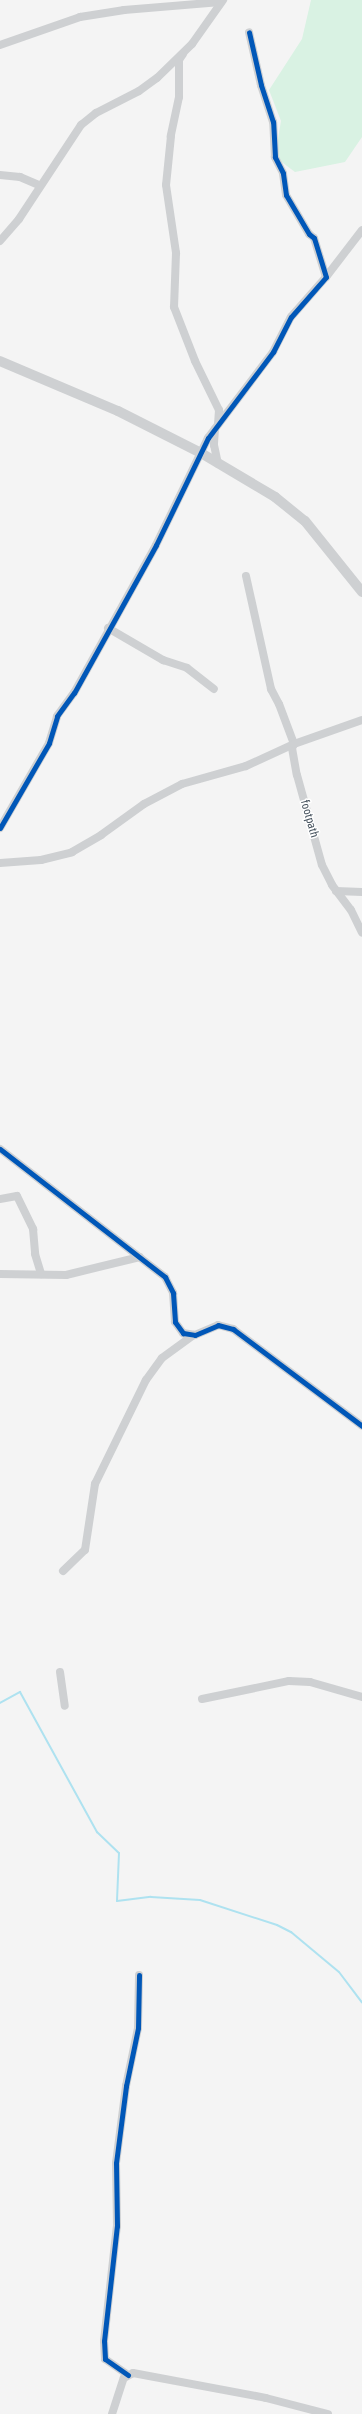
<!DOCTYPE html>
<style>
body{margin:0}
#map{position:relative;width:362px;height:2414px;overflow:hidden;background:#f4f4f4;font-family:"Asap Condensed",sans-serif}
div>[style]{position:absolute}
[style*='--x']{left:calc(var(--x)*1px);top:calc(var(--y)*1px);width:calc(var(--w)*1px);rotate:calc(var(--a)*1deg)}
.green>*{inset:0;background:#d9f2e3}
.stream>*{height:2px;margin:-1px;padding:0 1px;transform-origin:1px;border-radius:1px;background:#aee2f0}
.minor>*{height:8px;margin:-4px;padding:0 4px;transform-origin:4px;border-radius:4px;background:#ced0d2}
.tertiary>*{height:10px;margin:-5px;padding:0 5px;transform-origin:5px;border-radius:5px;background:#ced0d2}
.cycleway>*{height:5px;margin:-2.5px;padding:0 2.5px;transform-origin:2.5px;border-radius:2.5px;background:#0057b8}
span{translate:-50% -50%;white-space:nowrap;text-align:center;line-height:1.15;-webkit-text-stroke:3px #fff;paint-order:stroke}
.street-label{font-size:12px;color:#4a5661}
</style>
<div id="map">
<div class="green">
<div style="clip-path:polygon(311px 0,362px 0,362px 137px,345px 162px,295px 172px,275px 157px,281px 121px,269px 90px,302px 39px)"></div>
</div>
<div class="stream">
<div style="--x:0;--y:1703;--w:23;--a:-29"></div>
<div style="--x:20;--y:1692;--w:160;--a:61.2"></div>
<div style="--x:97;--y:1832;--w:30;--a:44"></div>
<div style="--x:119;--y:1853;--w:48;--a:92.4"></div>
<div style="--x:117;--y:1901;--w:34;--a:-7"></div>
<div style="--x:151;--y:1897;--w:49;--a:3.5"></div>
<div style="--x:200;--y:1900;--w:81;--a:18"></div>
<div style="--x:277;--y:1925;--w:16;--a:27"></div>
<div style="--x:291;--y:1932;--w:62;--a:39.8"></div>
<div style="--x:339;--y:1972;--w:38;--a:53"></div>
</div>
<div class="minor">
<div style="--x:0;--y:45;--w:85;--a:-19.3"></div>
<div style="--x:80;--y:17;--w:45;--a:-9"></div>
<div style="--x:124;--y:10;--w:97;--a:-4.7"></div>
<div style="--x:183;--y:54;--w:7;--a:124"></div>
<div style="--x:179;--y:60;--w:37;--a:90"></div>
<div style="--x:179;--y:97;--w:40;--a:102"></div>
<div style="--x:171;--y:136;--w:49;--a:95.8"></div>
<div style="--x:166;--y:185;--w:69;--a:81.6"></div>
<div style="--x:176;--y:253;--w:54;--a:92.1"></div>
<div style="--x:174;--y:307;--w:58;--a:68.7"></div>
<div style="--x:195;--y:361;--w:55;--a:63.9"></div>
<div style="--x:219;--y:410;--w:14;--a:94"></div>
<div style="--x:0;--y:175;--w:20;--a:6"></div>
<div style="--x:20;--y:177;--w:21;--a:23"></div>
<div style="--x:0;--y:241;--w:29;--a:-49"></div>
<div style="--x:19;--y:219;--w:113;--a:-56.6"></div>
<div style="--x:81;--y:125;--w:19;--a:-39"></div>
<div style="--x:96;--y:113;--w:48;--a:-27.1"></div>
<div style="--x:139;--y:91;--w:22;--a:-36"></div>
<div style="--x:157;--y:78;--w:49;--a:-44.2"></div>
<div style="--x:192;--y:44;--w:54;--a:-54.8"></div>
<div style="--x:326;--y:277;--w:59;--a:-52.5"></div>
<div style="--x:215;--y:429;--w:16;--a:94"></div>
<div style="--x:214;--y:445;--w:19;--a:78"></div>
<div style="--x:246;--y:576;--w:116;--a:77.5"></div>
<div style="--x:271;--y:689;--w:17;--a:62"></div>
<div style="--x:279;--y:704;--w:43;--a:69.4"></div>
<div style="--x:294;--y:744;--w:4;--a:117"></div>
<div style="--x:292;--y:748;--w:27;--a:80"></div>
<div style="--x:297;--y:775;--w:93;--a:74.5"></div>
<div style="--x:322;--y:865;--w:22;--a:63"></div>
<div style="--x:332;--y:885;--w:31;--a:53"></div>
<div style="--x:351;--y:910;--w:25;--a:64"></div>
<div style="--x:108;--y:628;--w:64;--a:30.2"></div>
<div style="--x:163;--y:660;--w:25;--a:18"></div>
<div style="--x:187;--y:668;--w:34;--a:38"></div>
<div style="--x:0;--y:828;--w:98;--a:-60"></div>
<div style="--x:49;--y:743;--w:28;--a:-73"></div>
<div style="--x:57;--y:716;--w:29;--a:-54"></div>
<div style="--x:74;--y:693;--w:169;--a:-61"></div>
<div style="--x:156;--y:545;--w:119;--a:-64.1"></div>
<div style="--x:208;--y:438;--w:108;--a:-52.9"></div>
<div style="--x:273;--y:352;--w:39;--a:-63"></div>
<div style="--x:291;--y:317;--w:53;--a:-48.8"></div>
<div style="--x:326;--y:277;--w:41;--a:-107.1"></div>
<div style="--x:314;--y:238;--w:6;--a:-141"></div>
<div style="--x:309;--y:234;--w:45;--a:-120.5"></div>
<div style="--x:286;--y:195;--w:22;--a:-98"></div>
<div style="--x:283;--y:173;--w:18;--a:-117"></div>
<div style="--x:275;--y:157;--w:35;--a:-93"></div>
<div style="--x:273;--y:122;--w:39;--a:-108"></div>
<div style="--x:261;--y:85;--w:54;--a:-102.8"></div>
<div style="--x:0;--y:863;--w:41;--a:-4.2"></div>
<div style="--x:41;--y:860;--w:32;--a:-14"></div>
<div style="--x:72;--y:852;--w:34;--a:-30"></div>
<div style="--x:101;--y:835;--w:53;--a:-35.8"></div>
<div style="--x:144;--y:804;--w:43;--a:-27.8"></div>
<div style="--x:182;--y:784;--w:66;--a:-15.7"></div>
<div style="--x:246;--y:766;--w:53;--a:-24.6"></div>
<div style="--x:294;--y:744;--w:72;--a:-19.4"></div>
<div style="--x:336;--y:891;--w:26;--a:2"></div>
<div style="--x:0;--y:1149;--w:209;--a:37.8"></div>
<div style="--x:165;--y:1277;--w:18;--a:63"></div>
<div style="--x:173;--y:1293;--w:29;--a:86"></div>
<div style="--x:175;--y:1322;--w:14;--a:54"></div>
<div style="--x:183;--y:1333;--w:12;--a:9"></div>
<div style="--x:195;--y:1335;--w:25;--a:-23"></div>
<div style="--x:218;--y:1325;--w:16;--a:15"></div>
<div style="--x:233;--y:1329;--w:161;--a:36.9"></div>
<div style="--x:0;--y:1199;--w:17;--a:-10"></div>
<div style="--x:17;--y:1196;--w:37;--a:64"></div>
<div style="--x:33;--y:1229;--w:25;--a:85"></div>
<div style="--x:35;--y:1254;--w:21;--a:73"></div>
<div style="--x:0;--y:1274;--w:66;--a:0.9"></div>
<div style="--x:66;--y:1275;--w:76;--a:-13.7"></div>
<div style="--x:63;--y:1571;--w:30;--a:-44"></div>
<div style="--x:85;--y:1550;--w:67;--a:-81.4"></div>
<div style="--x:95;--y:1484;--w:116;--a:-63.9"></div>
<div style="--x:146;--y:1380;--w:27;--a:-54"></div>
<div style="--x:162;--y:1358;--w:39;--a:-36"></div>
<div style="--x:60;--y:1672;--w:34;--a:82"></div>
<div style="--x:202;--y:1699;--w:89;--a:-11.7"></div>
<div style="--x:289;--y:1681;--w:21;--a:3"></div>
<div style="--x:310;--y:1682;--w:54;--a:16.1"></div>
<div style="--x:128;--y:2375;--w:28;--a:-145"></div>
<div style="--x:105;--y:2359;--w:18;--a:-93"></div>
<div style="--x:104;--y:2341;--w:116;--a:-83.6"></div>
<div style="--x:117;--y:2226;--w:63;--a:-90.9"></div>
<div style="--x:116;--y:2163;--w:78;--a:-82.6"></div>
<div style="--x:126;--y:2086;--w:59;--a:-78.3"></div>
<div style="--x:138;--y:2028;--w:53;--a:-88.9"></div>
<div style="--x:112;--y:2414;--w:38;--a:-72"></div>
<div style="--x:124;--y:2378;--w:10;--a:-29"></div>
<div style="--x:133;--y:2373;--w:135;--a:10.6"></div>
<div style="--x:266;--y:2398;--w:64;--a:14.5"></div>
</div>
<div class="tertiary">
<div style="--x:0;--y:361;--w:128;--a:23"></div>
<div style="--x:118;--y:411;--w:93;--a:26.8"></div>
<div style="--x:201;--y:453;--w:86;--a:30.7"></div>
<div style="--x:275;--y:497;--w:38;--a:39"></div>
<div style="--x:305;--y:521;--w:91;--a:51.2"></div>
</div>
<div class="cycleway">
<div style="--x:0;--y:828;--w:98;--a:-60"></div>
<div style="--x:49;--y:743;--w:28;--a:-73"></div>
<div style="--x:57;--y:716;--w:29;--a:-54"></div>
<div style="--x:74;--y:693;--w:169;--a:-61"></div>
<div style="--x:156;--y:545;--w:119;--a:-64.1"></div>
<div style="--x:208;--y:438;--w:108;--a:-52.9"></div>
<div style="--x:273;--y:352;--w:39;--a:-63"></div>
<div style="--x:291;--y:317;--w:53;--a:-48.8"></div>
<div style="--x:326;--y:277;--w:41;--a:-107.1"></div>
<div style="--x:314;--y:238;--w:6;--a:-141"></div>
<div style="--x:309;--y:234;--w:45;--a:-120.5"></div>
<div style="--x:286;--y:195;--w:22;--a:-98"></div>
<div style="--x:283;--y:173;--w:18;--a:-117"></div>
<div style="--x:275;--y:157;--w:35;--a:-93"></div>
<div style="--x:273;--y:122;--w:39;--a:-108"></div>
<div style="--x:261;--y:85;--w:54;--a:-102.8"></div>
<div style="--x:0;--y:1149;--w:209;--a:37.8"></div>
<div style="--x:165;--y:1277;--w:18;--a:63"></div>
<div style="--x:173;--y:1293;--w:29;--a:86"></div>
<div style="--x:175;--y:1322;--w:14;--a:54"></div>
<div style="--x:183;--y:1333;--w:12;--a:9"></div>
<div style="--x:195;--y:1335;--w:25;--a:-23"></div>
<div style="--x:218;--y:1325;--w:16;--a:15"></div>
<div style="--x:233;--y:1329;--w:161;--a:36.9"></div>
<div style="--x:128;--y:2375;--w:28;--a:-145"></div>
<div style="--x:105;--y:2359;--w:18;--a:-93"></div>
<div style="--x:104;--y:2341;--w:116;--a:-83.6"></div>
<div style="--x:117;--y:2226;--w:63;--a:-90.9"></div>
<div style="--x:116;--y:2163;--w:78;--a:-82.6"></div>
<div style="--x:126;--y:2086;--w:59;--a:-78.3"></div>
<div style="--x:138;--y:2028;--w:53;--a:-88.9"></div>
</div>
<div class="street-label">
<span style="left:309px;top:819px;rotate:74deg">footpath</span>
</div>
</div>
